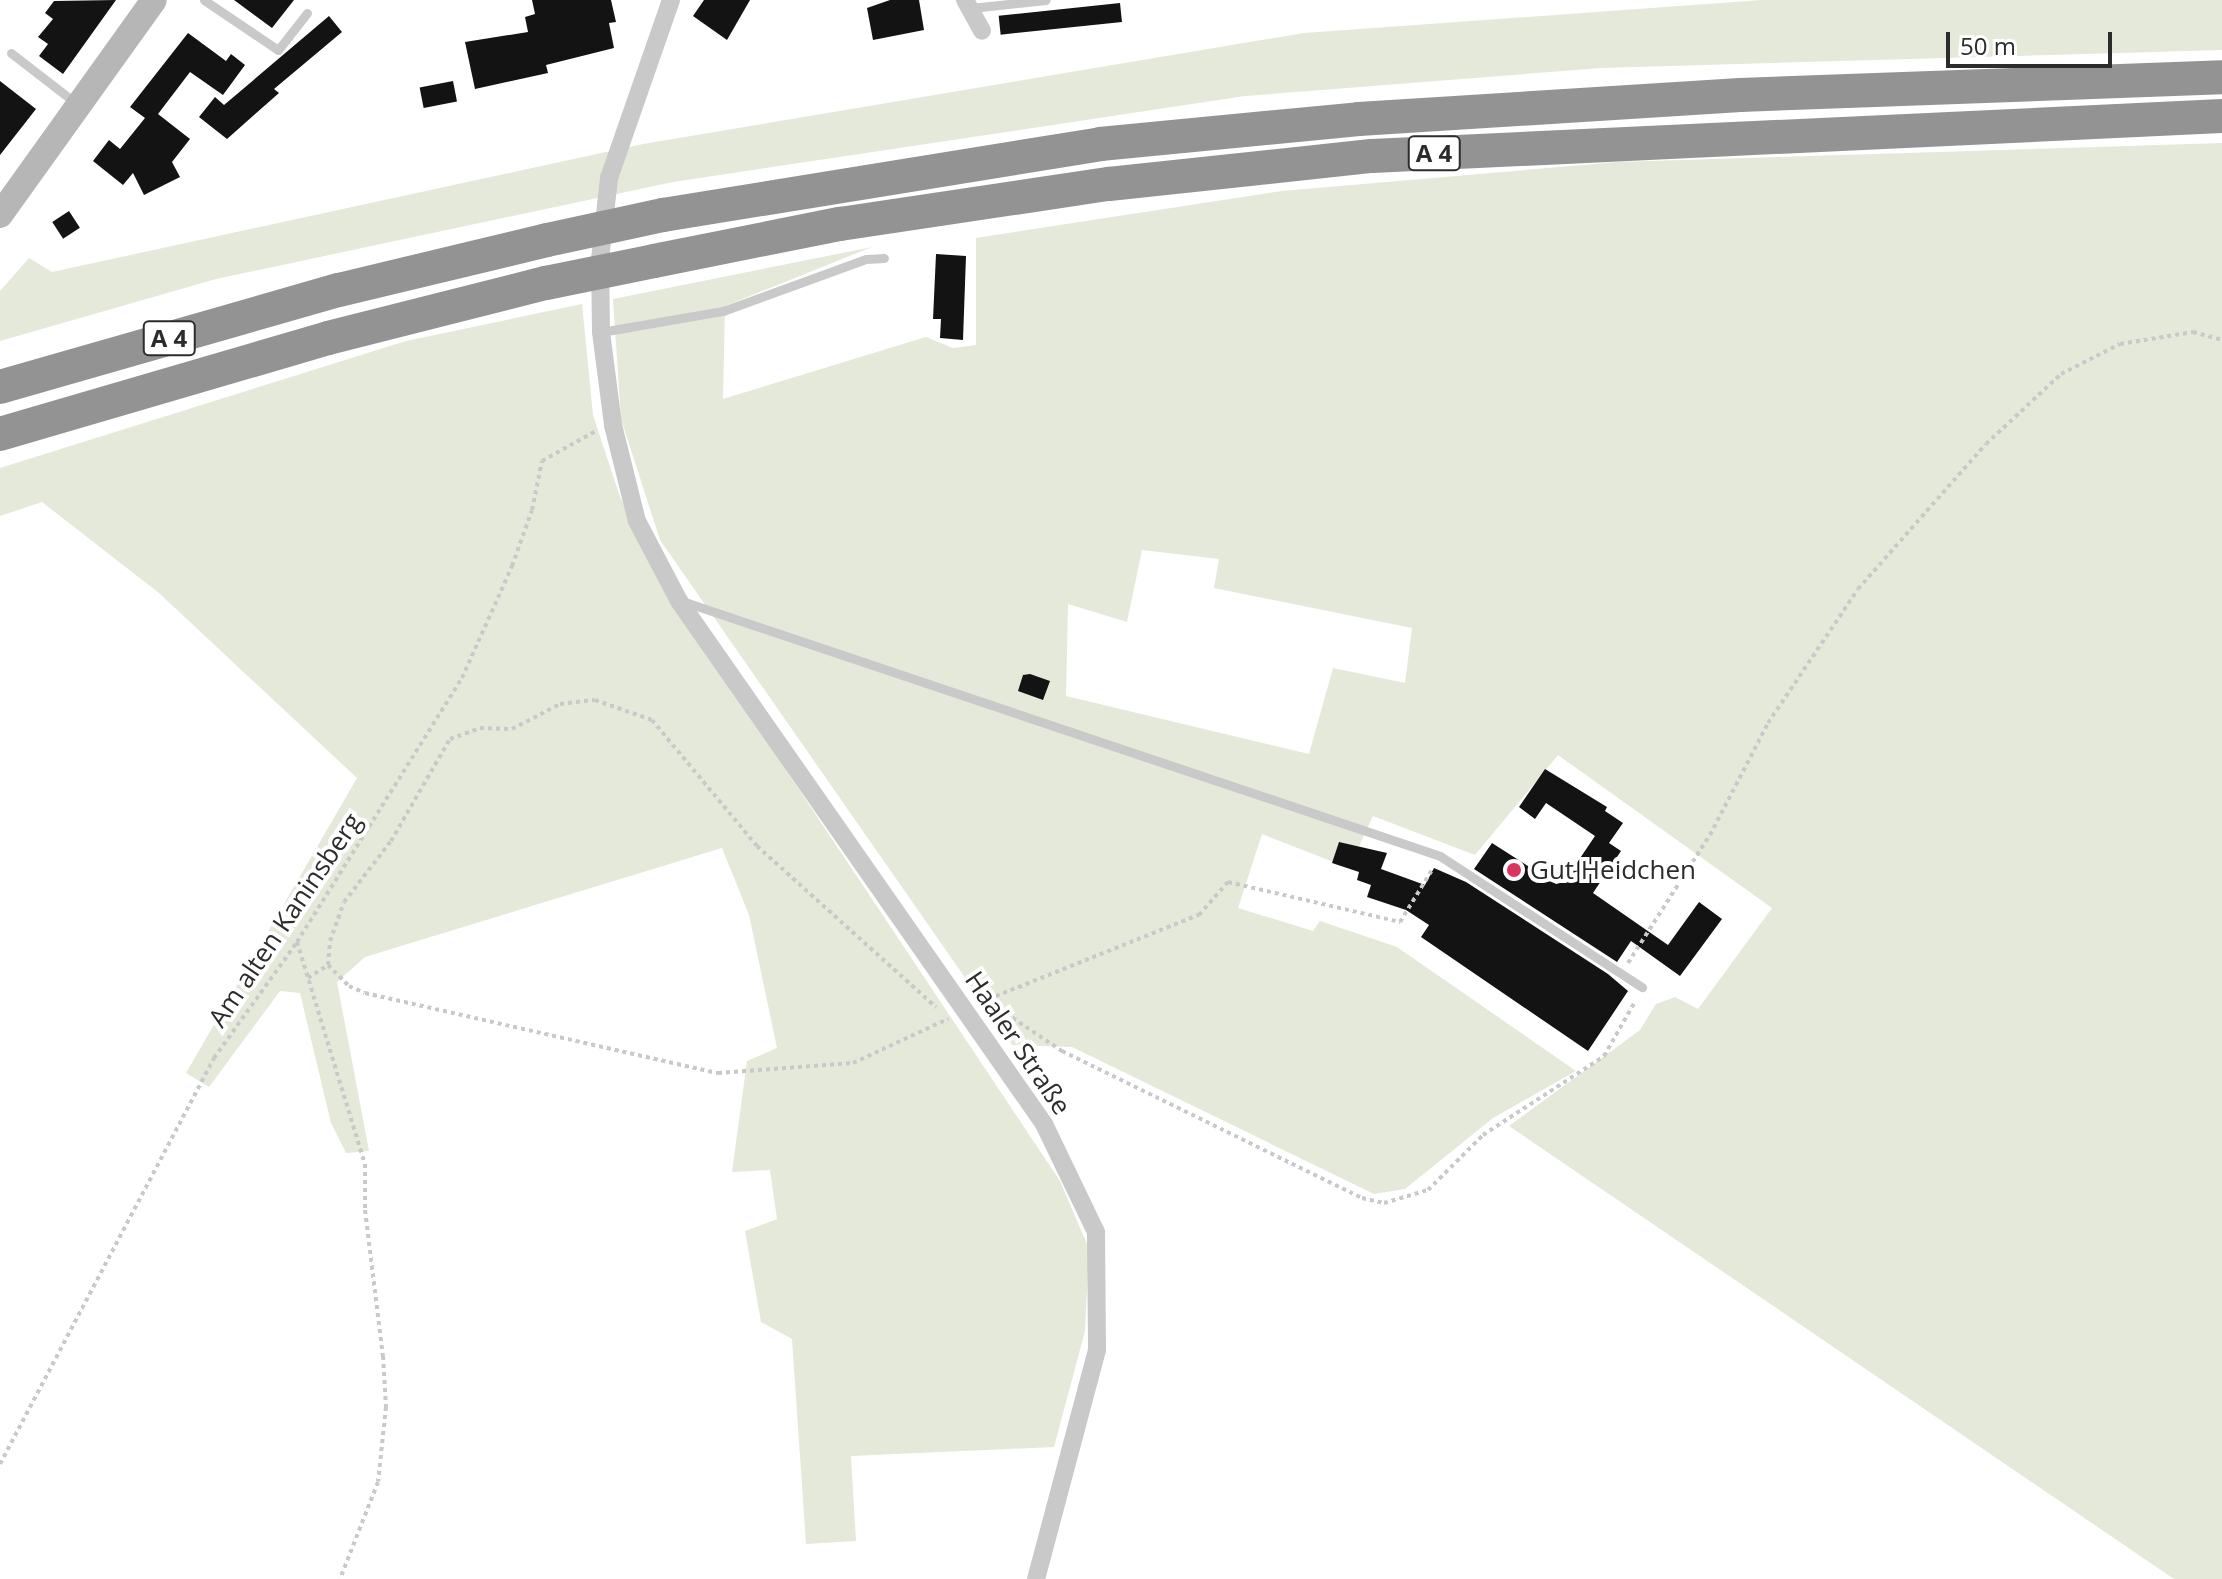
<!DOCTYPE html>
<meta charset="utf-8">
<style>
body{margin:0}
#map{position:relative;width:2222px;height:1579px;overflow:hidden;background:#fff;font-family:"Open Sans",sans-serif}
div>[style]{position:absolute}
[style*='--x']{left:calc(var(--x)*1px);top:calc(var(--y)*1px);width:calc(var(--w)*1px);rotate:calc(var(--a)*1deg)}
.green>*{inset:0;background:#e4e9da}
.building>*{inset:0;background:#131313;transform-origin:0 0}
.path>*{height:4px;margin-top:-2px;transform-origin:0;background:repeating-linear-gradient(90deg,#c9c9c9 0 4px,transparent 0 8px)}
.service>*{height:9px;margin:-4.5px;padding:0 4.5px;transform-origin:4.5px;border-radius:4.5px;background:#c9c9c9}
.minor>*{height:18px;margin:-9px;padding:0 9px;transform-origin:9px;border-radius:9px;background:#c9c9c9}
.secondary>*{height:26px;margin:-13px;padding:0 13px;transform-origin:13px;border-radius:13px;background:#b6b6b6}
.motorway>*{height:34px;margin:-17px;padding:0 17px;transform-origin:17px;border-radius:17px;background:#939393}
.motorway-bridge>*{height:34px;margin:-17px;padding:0 17px;transform-origin:17px;border-radius:17px;background:#939393}
.dots>*{width:22px;height:22px;translate:-50% -50%;box-sizing:border-box;border:4px solid #fff;border-radius:50%}
span{translate:-50% -50%;white-space:nowrap;text-align:center;line-height:1.15;-webkit-text-stroke:8px #fff;paint-order:stroke}
.shield-label span{padding:2px 6px;background:#fff;border:2px solid;border-radius:6px;-webkit-text-stroke-width:0}
.shield-label{font-size:24px;color:#2c2c2c;font-weight:700}
.poi-label{font-size:26px;color:#2c2c2c}
.left{translate:0 -50%;text-align:left}
.street-label{font-size:26px;color:#2c2c2c}
.scale{position:absolute;left:1946px;top:32px;width:166px;height:36px;box-sizing:border-box;border:4px solid #2c2c2c;border-top:0;padding-left:10px;font-size:24px;line-height:28px;white-space:nowrap;color:#2c2c2c;-webkit-text-stroke:6px #fff;paint-order:stroke}
</style>
<div id="map">
<div class="green">
<div style="clip-path:polygon(1762px 0,2222px 0,2222px 50px,1601px 68px,1245px 96px,673px 182px,216px 279px,0 341px,0 291px,29px 258px,52px 272px,643px 144px,1304px 33px)"></div>
<div style="clip-path:polygon(evenodd,2222px 143px,2222px 1579px,2174px 1579px,1509px 1126px,1640px 1030px,1656px 1004px,1675px 997px,1698px 1009px,1772px 908px,1558px 755px,1475px 855px,1373px 816px,1349px 868px,1262px 834px,1238px 908px,1313px 931px,1320px 921px,1397px 947px,1576px 1071px,1493px 1118px,1405px 1189px,1374px 1194px,1072px 1047px,1012px 1045px,660px 540px,621px 419px,613px 299px,872px 247px,725px 306px,723px 399px,926px 337px,953px 348px,976px 345px,976px 238px,1282px 191px,1617px 162px,2222px 143px,1142px 550px,1219px 559px,1214px 588px,1412px 628px,1405px 683px,1333px 668px,1309px 754px,1066px 696px,1068px 604px,1127px 622px,1142px 550px)"></div>
<div style="clip-path:polygon(582px 304px,593px 415px,619px 494px,660px 581px,1060px 1181px,1089px 1249px,1085px 1331px,1054px 1447px,851px 1456px,856px 1541px,806px 1544px,792px 1339px,761px 1322px,745px 1231px,777px 1219px,770px 1170px,732px 1172px,747px 1061px,777px 1048px,749px 915px,722px 848px,365px 957px,337px 982px,369px 1151px,346px 1153px,331px 1123px,300px 993px,280px 991px,209px 1087px,186px 1073px,357px 778px,159px 593px,42px 502px,0 516px,0 468px,406px 341px)"></div>
</div>
<div class="building">
<div style="clip-path:polygon(116px 0,63px 74px,39px 56px,48px 44px,38px 37px,53px 19px,45px 13px,54px 1px)"></div>
<div style="clip-path:polygon(234px 0,294px 0,272px 28px)"></div>
<div style="clip-path:polygon(532px 0,611px 0,616px 22px,609px 23px,614px 48px,546px 65px,548px 73px,475px 89px,465px 42px,528px 32px,525px 17px,535px 14px)"></div>
<div style="clip-path:polygon(704px 0,750px 0,727px 40px,693px 16px)"></div>
<div style="clip-path:polygon(890px 0,919px 0,924px 30px,873px 40px,867px 8px)"></div>
<div style="left:1120px;top:3px;width:19px;height:122px;rotate:84deg"></div>
<div style="clip-path:polygon(329px 16px,342px 32px,274px 89px,279px 93px,227px 139px,199px 117px,215px 97px,224px 105px)"></div>
<div style="clip-path:polygon(188px 33px,226px 61px,231px 54px,245px 65px,223px 95px,190px 72px,158px 114px,190px 139px,172px 162px,180px 177px,144px 195px,133px 173px,123px 185px,93px 161px,109px 140px,120px 149px,145px 118px,130px 107px)"></div>
<div style="clip-path:polygon(0 81px,36px 109px,0 155px)"></div>
<div style="left:453px;top:81px;width:21px;height:34px;rotate:79deg"></div>
<div style="left:69px;top:211px;width:20px;height:20px;rotate:57deg"></div>
<div style="clip-path:polygon(936px 254px,966px 256px,963px 340px,940px 338px,941px 319px,933px 319px)"></div>
<div style="clip-path:polygon(1030px 674px,1050px 681px,1043px 700px,1018px 691px,1023px 675px)"></div>
<div style="clip-path:polygon(1545px 769px,1607px 807px,1605px 811px,1623px 823px,1609px 843px,1621px 851px,1593px 893px,1668px 945px,1699px 902px,1722px 919px,1680px 976px,1631px 941px,1617px 962px,1474px 869px,1492px 843px,1556px 884px,1564px 882px,1595px 836px,1546px 803px,1535px 819px,1519px 807px)"></div>
<div style="clip-path:polygon(1339px 842px,1387px 853px,1381px 869px,1425px 885px,1434px 868px,1466px 882px,1608px 974px,1628px 991px,1588px 1051px,1421px 937px,1429px 925px,1406px 910px,1367px 897px,1371px 885px,1357px 880px,1359px 872px,1332px 863px)"></div>
</div>
<div class="path">
<div style="--x:297;--y:942;--w:232;--a:73"></div>
<div style="--x:365;--y:1164;--w:46;--a:90"></div>
<div style="--x:365;--y:1210;--w:147;--a:83"></div>
<div style="--x:383;--y:1356;--w:51;--a:86.6"></div>
<div style="--x:386;--y:1407;--w:75;--a:96.1"></div>
<div style="--x:378;--y:1482;--w:104;--a:111.4"></div>
<div style="--x:1628;--y:963;--w:152;--a:-57.4"></div>
<div style="--x:1710;--y:835;--w:126;--a:-62.6"></div>
<div style="--x:1768;--y:723;--w:161;--a:-56.1"></div>
<div style="--x:1858;--y:589;--w:193;--a:-48.6"></div>
<div style="--x:1986;--y:444;--w:103;--a:-43"></div>
<div style="--x:2061;--y:374;--w:66;--a:-27"></div>
<div style="--x:2120;--y:344;--w:74;--a:-9.3"></div>
<div style="--x:2193;--y:332;--w:30;--a:15"></div>
<div style="--x:328;--y:965;--w:24;--a:-85"></div>
<div style="--x:330;--y:941;--w:41;--a:-70.3"></div>
<div style="--x:344;--y:902;--w:77;--a:-52.4"></div>
<div style="--x:391;--y:841;--w:118;--a:-60"></div>
<div style="--x:450;--y:739;--w:32;--a:-20"></div>
<div style="--x:480;--y:728;--w:32;--a:2"></div>
<div style="--x:512;--y:729;--w:54;--a:-27.5"></div>
<div style="--x:560;--y:704;--w:35;--a:-7"></div>
<div style="--x:595;--y:700;--w:60;--a:19.3"></div>
<div style="--x:652;--y:720;--w:164;--a:50.2"></div>
<div style="--x:757;--y:846;--w:241;--a:42"></div>
<div style="--x:308;--y:978;--w:24;--a:-33"></div>
<div style="--x:328;--y:965;--w:30;--a:45"></div>
<div style="--x:349;--y:986;--w:17;--a:24"></div>
<div style="--x:365;--y:993;--w:362;--a:12.8"></div>
<div style="--x:718;--y:1073;--w:135;--a:-4.2"></div>
<div style="--x:853;--y:1063;--w:105;--a:-24.9"></div>
<div style="--x:986;--y:1000;--w:92;--a:33.9"></div>
<div style="--x:1062;--y:1051;--w:334;--a:26.1"></div>
<div style="--x:1362;--y:1198;--w:23;--a:13"></div>
<div style="--x:1384;--y:1203;--w:46;--a:-16.5"></div>
<div style="--x:1428;--y:1190;--w:78;--a:-45"></div>
<div style="--x:1483;--y:1135;--w:145;--a:-33.1"></div>
<div style="--x:1604;--y:1056;--w:64;--a:-60.3"></div>
<div style="--x:981;--y:1002;--w:235;--a:-21.8"></div>
<div style="--x:1199;--y:915;--w:44;--a:-48.7"></div>
<div style="--x:1228;--y:882;--w:177;--a:13.1"></div>
<div style="--x:1400;--y:922;--w:61;--a:-58.4"></div>
<div style="--x:0;--y:1464;--w:459;--a:-62.2"></div>
<div style="--x:214;--y:1058;--w:143;--a:-54.4"></div>
<div style="--x:297;--y:942;--w:311;--a:-58"></div>
<div style="--x:462;--y:678;--w:123;--a:-65.9"></div>
<div style="--x:512;--y:566;--w:59;--a:-70.3"></div>
<div style="--x:532;--y:510;--w:50;--a:-78.5"></div>
<div style="--x:542;--y:461;--w:62;--a:-29.1"></div>
</div>
<div class="service">
<div style="--x:204;--y:0;--w:89;--a:34"></div>
<div style="--x:278;--y:50;--w:47;--a:-51.9"></div>
<div style="--x:971;--y:8;--w:75;--a:-6.1"></div>
<div style="--x:11;--y:53;--w:83;--a:37.7"></div>
<div style="--x:601;--y:332;--w:124;--a:-9.8"></div>
<div style="--x:723;--y:311;--w:152;--a:-20"></div>
<div style="--x:866;--y:259;--w:18;--a:-3"></div>
<div style="--x:682;--y:601;--w:800;--a:18.59"></div>
<div style="--x:1440;--y:856;--w:241;--a:33"></div>
</div>
<div class="minor">
<div style="--x:671;--y:0;--w:188;--a:109.2"></div>
<div style="--x:609;--y:178;--w:81;--a:96.3"></div>
<div style="--x:600;--y:259;--w:73;--a:89.2"></div>
<div style="--x:601;--y:332;--w:94;--a:82.6"></div>
<div style="--x:613;--y:425;--w:99;--a:76"></div>
<div style="--x:637;--y:521;--w:90;--a:62.3"></div>
<div style="--x:679;--y:601;--w:638;--a:55.09"></div>
<div style="--x:1044;--y:1124;--w:120;--a:64.3"></div>
<div style="--x:1096;--y:1232;--w:118;--a:89.5"></div>
<div style="--x:1097;--y:1350;--w:237;--a:104.9"></div>
<div style="--x:965;--y:0;--w:35;--a:61"></div>
</div>
<div class="secondary">
<div style="--x:0;--y:215;--w:264;--a:-54.4"></div>
</div>
<div class="motorway">
<div style="--x:663;--y:215;--w:443;--a:-9.2"></div>
<div style="--x:1100;--y:144;--w:260;--a:-5.5"></div>
<div style="--x:1359;--y:119;--w:382;--a:-3.6"></div>
<div style="--x:1740;--y:95;--w:482;--a:-2.1"></div>
<div style="--x:654;--y:261;--w:190;--a:-11.3"></div>
<div style="--x:840;--y:224;--w:272;--a:-8.5"></div>
<div style="--x:1109;--y:184;--w:264;--a:-6.1"></div>
<div style="--x:1372;--y:156;--w:851;--a:-2.69"></div>
<div style="--x:0;--y:387;--w:353;--a:-16"></div>
<div style="--x:339;--y:290;--w:214;--a:-13.5"></div>
<div style="--x:0;--y:434;--w:342;--a:-16.3"></div>
<div style="--x:328;--y:338;--w:225;--a:-14.2"></div>
</div>
<div class="motorway-bridge">
<div style="--x:547;--y:240;--w:119;--a:-12.2"></div>
<div style="--x:546;--y:283;--w:110;--a:-11.5"></div>
</div>
<div class="dots">
<div style="left:1514px;top:870px;background:#db355d"></div>
</div>
<div class="shield-label">
<span style="left:1434px;top:153px">A 4</span>
<span style="left:169px;top:338px">A 4</span>
</div>
<div class="poi-label">
<span class="left" style="left:1530px;top:870px">Gut Heidchen</span>
</div>
<div class="street-label">
<span style="left:285px;top:920px;rotate:-56deg">Am alten Kaninsberg</span>
<span style="left:1018px;top:1043px;rotate:56deg">Haaler Straße</span>
</div>
<div class="scale">50 m</div>
</div>
